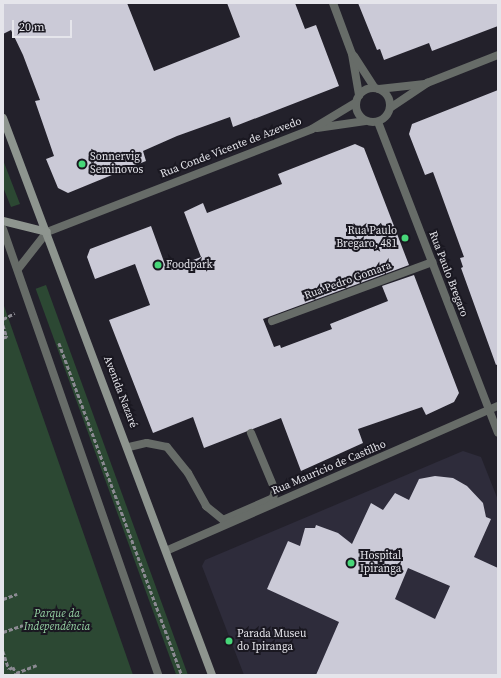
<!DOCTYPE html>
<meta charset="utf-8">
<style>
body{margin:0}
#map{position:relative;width:501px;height:678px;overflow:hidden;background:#23212b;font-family:"Source Serif 4",serif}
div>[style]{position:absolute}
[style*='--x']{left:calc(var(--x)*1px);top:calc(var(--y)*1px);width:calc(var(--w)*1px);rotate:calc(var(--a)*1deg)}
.built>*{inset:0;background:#2e2c3b}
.green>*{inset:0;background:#2c4833;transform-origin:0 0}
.building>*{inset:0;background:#cbcad7}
.path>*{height:2.5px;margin-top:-1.25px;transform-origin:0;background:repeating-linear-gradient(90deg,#8b8a92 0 4px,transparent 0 6px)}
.lane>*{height:8px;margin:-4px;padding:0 4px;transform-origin:4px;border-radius:4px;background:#676c68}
.street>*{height:8px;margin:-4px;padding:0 4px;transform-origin:4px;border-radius:4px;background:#676c68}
.street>.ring{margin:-4px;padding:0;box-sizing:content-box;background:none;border:8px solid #676c68;border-radius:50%}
.secondary>*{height:8px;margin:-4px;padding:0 4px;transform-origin:4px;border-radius:4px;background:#8e958f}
.dots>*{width:11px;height:11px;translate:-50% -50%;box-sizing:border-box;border:2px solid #1a1821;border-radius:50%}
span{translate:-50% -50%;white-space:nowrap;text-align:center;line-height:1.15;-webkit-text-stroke:4px #1a1821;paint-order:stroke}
.street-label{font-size:11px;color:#e5e5eb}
.poi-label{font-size:11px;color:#e5e5eb}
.left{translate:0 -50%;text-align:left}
.right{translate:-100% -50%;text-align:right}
.park-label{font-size:11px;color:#96d2a4;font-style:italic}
.frame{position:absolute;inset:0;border:4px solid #e5e5eb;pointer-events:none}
.scale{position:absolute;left:12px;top:20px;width:60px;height:18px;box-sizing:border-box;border:2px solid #e5e5eb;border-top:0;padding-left:5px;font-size:12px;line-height:14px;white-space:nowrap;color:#e5e5eb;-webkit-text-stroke:3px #1a1821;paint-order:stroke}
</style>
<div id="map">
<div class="built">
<div style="clip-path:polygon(463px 451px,481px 457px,498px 500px,498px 675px,244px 675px,202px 566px,205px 560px)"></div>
</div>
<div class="green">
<div style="clip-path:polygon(3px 160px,20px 204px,11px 207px,3px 187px)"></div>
<div style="left:46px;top:285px;width:415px;height:11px;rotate:70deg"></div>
<div style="clip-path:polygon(3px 303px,133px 675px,3px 675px)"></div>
</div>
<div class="building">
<div style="clip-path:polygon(3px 3px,127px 3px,154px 71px,240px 37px,227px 3px,295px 3px,305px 29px,316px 25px,339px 86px,233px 127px,230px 117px,177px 136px,143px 151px,146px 161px,68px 193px,58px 188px,46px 159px,54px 156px,35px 101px,40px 100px,23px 55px,11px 30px,3px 34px)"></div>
<div style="clip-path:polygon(358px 3px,498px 3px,498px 26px,432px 51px,429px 43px,384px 60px,380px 49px,377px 50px)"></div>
<div style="clip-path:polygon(498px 90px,498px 364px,496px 365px,461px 268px,463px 267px,460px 258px,464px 257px,440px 191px,433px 172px,425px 175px,409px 134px,412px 124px)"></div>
<div style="clip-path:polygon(355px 144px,364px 148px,409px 265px,263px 319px,274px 347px,280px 345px,281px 348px,332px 329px,330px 324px,388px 301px,382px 286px,414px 275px,459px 393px,454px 402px,426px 415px,422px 407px,358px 429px,363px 443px,301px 471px,281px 418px,204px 448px,193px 417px,153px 433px,109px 320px,150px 305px,135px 264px,95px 279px,87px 257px,90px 249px,151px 226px,167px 270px,201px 257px,184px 212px,203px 203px,207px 213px,282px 184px,278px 174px)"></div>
<div style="clip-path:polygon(evenodd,435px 476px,453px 478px,467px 486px,483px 503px,486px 517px,491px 519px,474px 557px,498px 568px,498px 675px,316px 675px,339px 622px,267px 589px,288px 541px,300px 546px,305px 528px,315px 528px,316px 525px,338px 533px,352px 544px,371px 503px,383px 510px,395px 493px,409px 500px,419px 479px,435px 476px,408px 568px,450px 586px,435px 619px,395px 599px,408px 568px)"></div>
</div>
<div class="path">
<div style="--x:3;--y:319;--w:13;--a:-27"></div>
<div style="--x:3;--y:325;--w:13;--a:72"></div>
<div style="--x:7;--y:337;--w:4;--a:166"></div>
<div style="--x:59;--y:343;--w:354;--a:69.7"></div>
<div style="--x:3;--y:599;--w:15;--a:-20"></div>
<div style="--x:3;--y:632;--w:21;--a:-19"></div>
<div style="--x:3;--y:651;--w:19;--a:72"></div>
<div style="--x:9;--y:669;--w:4;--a:-27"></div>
<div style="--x:13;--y:667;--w:7;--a:63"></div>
<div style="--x:16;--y:673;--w:22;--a:-21"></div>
</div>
<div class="lane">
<div style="--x:3;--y:229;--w:472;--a:70.8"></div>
<div style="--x:18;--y:269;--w:47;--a:-51.9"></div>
<div style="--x:129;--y:447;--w:18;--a:-13"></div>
<div style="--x:147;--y:443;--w:20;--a:11"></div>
<div style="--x:167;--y:447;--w:33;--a:51"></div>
<div style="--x:188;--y:473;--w:38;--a:61"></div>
<div style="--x:206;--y:506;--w:22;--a:39"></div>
<div style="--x:223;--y:520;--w:55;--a:-23.7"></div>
<div style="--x:273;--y:498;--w:8;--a:-76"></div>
<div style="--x:275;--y:490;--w:62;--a:-112.8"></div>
</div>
<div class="street">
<div style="--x:333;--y:3;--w:54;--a:69.6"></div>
<div style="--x:352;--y:54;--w:42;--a:80.3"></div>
<div style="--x:354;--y:56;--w:38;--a:57"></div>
<div class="ring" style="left:356px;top:88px;width:26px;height:26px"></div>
<div style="--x:379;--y:89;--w:46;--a:-6.2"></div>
<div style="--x:390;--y:108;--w:45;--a:-34"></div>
<div style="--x:427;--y:83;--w:76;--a:-21.5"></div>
<div style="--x:378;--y:122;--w:333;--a:68.9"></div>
<div style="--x:317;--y:128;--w:49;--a:-8.3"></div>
<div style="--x:47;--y:232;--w:284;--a:-21.2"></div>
<div style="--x:312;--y:129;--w:50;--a:-31.2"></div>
<div style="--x:272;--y:321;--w:171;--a:-20.2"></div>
<div style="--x:168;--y:550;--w:360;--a:-23.6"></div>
</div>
<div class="secondary">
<div style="--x:3;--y:118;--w:595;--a:69.43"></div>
<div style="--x:3;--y:221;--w:45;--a:14"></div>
</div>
<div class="dots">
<div style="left:82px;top:164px;background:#47d779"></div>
<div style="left:405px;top:238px;background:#47d779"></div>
<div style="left:158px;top:265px;background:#47d779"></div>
<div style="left:351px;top:563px;background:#47d779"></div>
<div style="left:229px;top:641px;background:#47d779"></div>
</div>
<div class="street-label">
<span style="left:231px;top:148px;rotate:-21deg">Rua Conde Vicente de Azevedo</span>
<span style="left:448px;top:274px;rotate:69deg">Rua Paulo Bregaro</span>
<span style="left:348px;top:281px;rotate:-20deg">Rua Pedro Gomara</span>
<span style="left:120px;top:392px;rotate:69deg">Avenida Nazaré</span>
<span style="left:329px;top:468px;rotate:-23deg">Rua Mauricio de Castilho</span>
</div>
<div class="poi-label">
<span class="left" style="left:90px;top:164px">Sonnervig<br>Seminovos</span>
<span class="right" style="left:397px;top:238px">Rua Paulo<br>Bregaro, 481</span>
<span class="left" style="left:166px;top:265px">Foodpark</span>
<span class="left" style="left:360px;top:563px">Hospital<br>Ipiranga</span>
<span class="left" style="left:237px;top:641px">Parada Museu<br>do Ipiranga</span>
</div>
<div class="park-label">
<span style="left:57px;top:621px">Parque da<br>Independência</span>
</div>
<div class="frame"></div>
<div class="scale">20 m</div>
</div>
